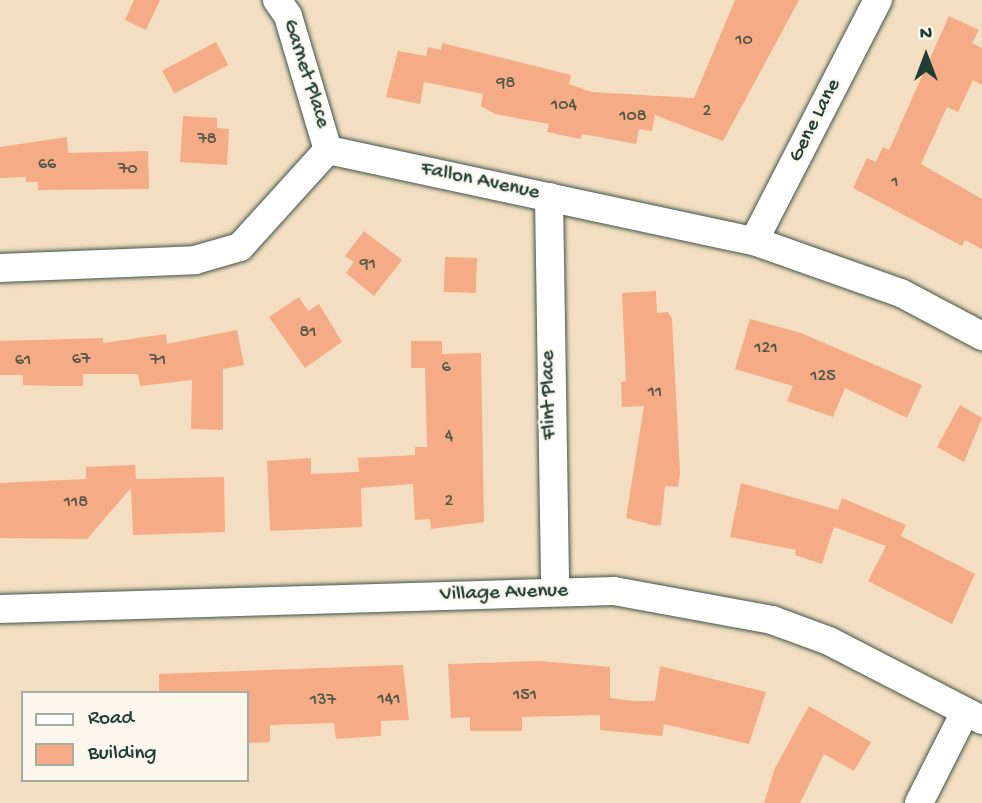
<!DOCTYPE html>
<style>
body{margin:0}
#map{position:relative;width:982px;height:803px;overflow:hidden;background:#f3dec1;font-family:"Gochi Hand",sans-serif}
div>[style]{position:absolute}
[style*='--x']{left:calc(var(--x)*1px);top:calc(var(--y)*1px);width:calc(var(--w)*1px);rotate:calc(var(--a)*1deg)}
.building>*{inset:0;background:#f4ab86;transform-origin:0 0}
.roads{filter:drop-shadow(0 0 2px #3f5549) drop-shadow(0 0 2px #3f5549)}
.minor>*{height:28px;margin:-14px;padding:0 14px;transform-origin:14px;border-radius:14px;background:#fff}
span{translate:-50% -50%;white-space:nowrap;text-align:center;line-height:1.15;-webkit-text-stroke:5px #fbf7ec;paint-order:stroke}
.number-label{font-size:18px;color:#545848}
.number-label span{-webkit-text-stroke-width:0}
.street-label{font-size:21px;color:#1f3d34}
.legend{position:absolute;left:21px;top:691px;width:228px;height:91px;box-sizing:border-box;background:#fbf7ec;border:2px solid #a3ada2;margin:0;padding:9px 12px;list-style:none;font-size:21px;color:#1f3d34}
.legend li{display:flex;align-items:center;gap:14px;height:35px}
.legend b{width:35px;border:2px solid #a3ada2}
.north{position:absolute;left:891px;top:21px;width:70px;height:70px;-webkit-text-stroke:5px #fbf7ec;paint-order:stroke;rotate:0deg;font-size:19px;font-weight:700;line-height:28px;text-align:center;color:#1f3d34}
.north::after{content:'';display:block;margin:auto;width:24px;height:32px;background:#1f3d34;clip-path:polygon(50% 0,100% 100%,50% 72%,0 100%)}
</style>
<div id="map">
<div class="building">
<div style="clip-path:polygon(134px 0,160px 0,146px 30px,125px 20px)"></div>
<div style="clip-path:polygon(735px 0,799px 0,723px 141px,655px 115px,652px 131px,639px 129px,636px 144px,582px 134px,581px 139px,547px 132px,549px 124px,495px 114px,481px 106px,483px 94px,424px 82px,420px 104px,386px 97px,398px 51px,426px 56px,428px 47px,441px 50px,442px 43px,571px 75px,569px 84px,591px 92px,694px 98px)"></div>
<div style="clip-path:polygon(949px 16px,979px 30px,972px 43px,982px 48px,982px 85px,973px 80px,958px 112px,947px 107px,921px 164px,982px 199px,982px 249px,965px 240px,962px 246px,853px 188px,867px 158px,876px 162px,883px 147px,889px 150px)"></div>
<div style="left:216px;top:42px;width:26px;height:61px;rotate:62deg"></div>
<div style="clip-path:polygon(183px 116px,217px 118px,217px 128px,229px 129px,227px 165px,180px 162px)"></div>
<div style="clip-path:polygon(67px 137px,68px 153px,148px 151px,149px 189px,38px 190px,38px 182px,26px 182px,26px 177px,0 178px,0 147px)"></div>
<div style="clip-path:polygon(364px 231px,402px 260px,374px 296px,346px 273px,354px 262px,345px 256px)"></div>
<div style="left:445px;top:257px;width:32px;height:35px;rotate:2deg"></div>
<div style="clip-path:polygon(656px 291px,657px 313px,668px 312px,672px 319px,680px 473px,678px 487px,665px 486px,661px 525px,656px 526px,626px 518px,644px 406px,622px 407px,621px 382px,626px 381px,622px 293px)"></div>
<div style="clip-path:polygon(299px 297px,308px 311px,319px 304px,342px 342px,305px 368px,269px 317px)"></div>
<div style="clip-path:polygon(750px 319px,801px 333px,922px 385px,907px 418px,845px 388px,833px 417px,787px 401px,793px 386px,735px 369px)"></div>
<div style="clip-path:polygon(237px 330px,244px 365px,223px 369px,223px 430px,191px 429px,192px 380px,140px 386px,138px 374px,83px 374px,83px 386px,58px 386px,23px 385px,23px 375px,0 375px,0 341px,103px 338px,103px 343px,166px 334px,167px 344px)"></div>
<div style="clip-path:polygon(411px 341px,442px 341px,442px 354px,481px 353px,484px 522px,431px 529px,430px 519px,415px 520px,413px 484px,361px 488px,362px 527px,270px 531px,267px 461px,311px 458px,311px 474px,359px 472px,358px 458px,415px 455px,415px 447px,427px 447px,425px 368px,411px 368px)"></div>
<div style="clip-path:polygon(960px 405px,982px 418px,964px 462px,937px 447px)"></div>
<div style="clip-path:polygon(135px 465px,136px 479px,224px 477px,225px 532px,133px 535px,131px 488px,87px 539px,0 538px,0 483px,86px 479px,86px 467px)"></div>
<div style="clip-path:polygon(741px 483px,838px 510px,842px 498px,906px 525px,901px 536px,975px 574px,952px 624px,868px 581px,886px 546px,834px 527px,822px 564px,795px 555px,796px 550px,730px 537px)"></div>
<div style="clip-path:polygon(539px 661px,610px 667px,610px 698px,633px 701px,655px 701px,660px 666px,766px 692px,749px 744px,664px 724px,662px 736px,600px 730px,600px 715px,522px 717px,522px 731px,470px 731px,470px 717px,451px 718px,448px 664px)"></div>
<div style="clip-path:polygon(403px 665px,409px 720px,381px 721px,381px 736px,336px 739px,334px 723px,270px 725px,270px 742px,247px 743px,247px 693px,159px 693px,159px 674px)"></div>
<div style="clip-path:polygon(809px 706px,871px 742px,854px 771px,824px 754px,800px 803px,764px 803px,775px 768px)"></div>
</div>
<div class="roads">
<div class="minor">
<div style="--x:277;--y:0;--w:19;--a:55"></div>
<div style="--x:288;--y:16;--w:140;--a:73.4"></div>
<div style="--x:549;--y:197;--w:395;--a:89.1"></div>
<div style="--x:754;--y:241;--w:271;--a:-62.8"></div>
<div style="--x:0;--y:268;--w:195;--a:-2.3"></div>
<div style="--x:195;--y:260;--w:47;--a:-16.1"></div>
<div style="--x:240;--y:247;--w:131;--a:-47.8"></div>
<div style="--x:328;--y:150;--w:436;--a:12.1"></div>
<div style="--x:754;--y:241;--w:156;--a:19.5"></div>
<div style="--x:901;--y:293;--w:92;--a:28"></div>
<div style="--x:0;--y:609;--w:614;--a:-1.68"></div>
<div style="--x:614;--y:591;--w:161;--a:10.4"></div>
<div style="--x:772;--y:620;--w:61;--a:20.2"></div>
<div style="--x:829;--y:641;--w:172;--a:27.3"></div>
<div style="--x:919;--y:803;--w:102;--a:-63.2"></div>
</div>
</div>
<div class="number-label">
<span style="left:744px;top:41px">10</span>
<span style="left:506px;top:84px">98</span>
<span style="left:564px;top:106px">104</span>
<span style="left:707px;top:112px">2</span>
<span style="left:633px;top:117px">108</span>
<span style="left:207px;top:140px">78</span>
<span style="left:47px;top:165px">66</span>
<span style="left:128px;top:170px">70</span>
<span style="left:895px;top:183px">1</span>
<span style="left:368px;top:265px">91</span>
<span style="left:308px;top:333px">81</span>
<span style="left:766px;top:349px">121</span>
<span style="left:81px;top:360px">67</span>
<span style="left:23px;top:361px">61</span>
<span style="left:158px;top:361px">71</span>
<span style="left:446px;top:368px">6</span>
<span style="left:823px;top:377px">125</span>
<span style="left:655px;top:393px">11</span>
<span style="left:449px;top:437px">4</span>
<span style="left:449px;top:502px">2</span>
<span style="left:76px;top:503px">118</span>
<span style="left:525px;top:696px">151</span>
<span style="left:389px;top:700px">141</span>
<span style="left:323px;top:701px">137</span>
</div>
<div class="street-label">
<span style="left:305px;top:74px;rotate:72deg">Garnet Place</span>
<span style="left:816px;top:121px;rotate:-63deg">Gene Lane</span>
<span style="left:480px;top:182px;rotate:12deg">Fallon Avenue</span>
<span style="left:550px;top:395px;rotate:-91deg">Flint Place</span>
<span style="left:504px;top:594px;rotate:-2deg">Village Avenue</span>
</div>
<ul class="legend">
<li><b style="height:9px;background:#fff"></b>Road</li>
<li><b style="height:19px;background:#f4ab86"></b>Building</li>
</ul>
<div class="north">N</div>
</div>
